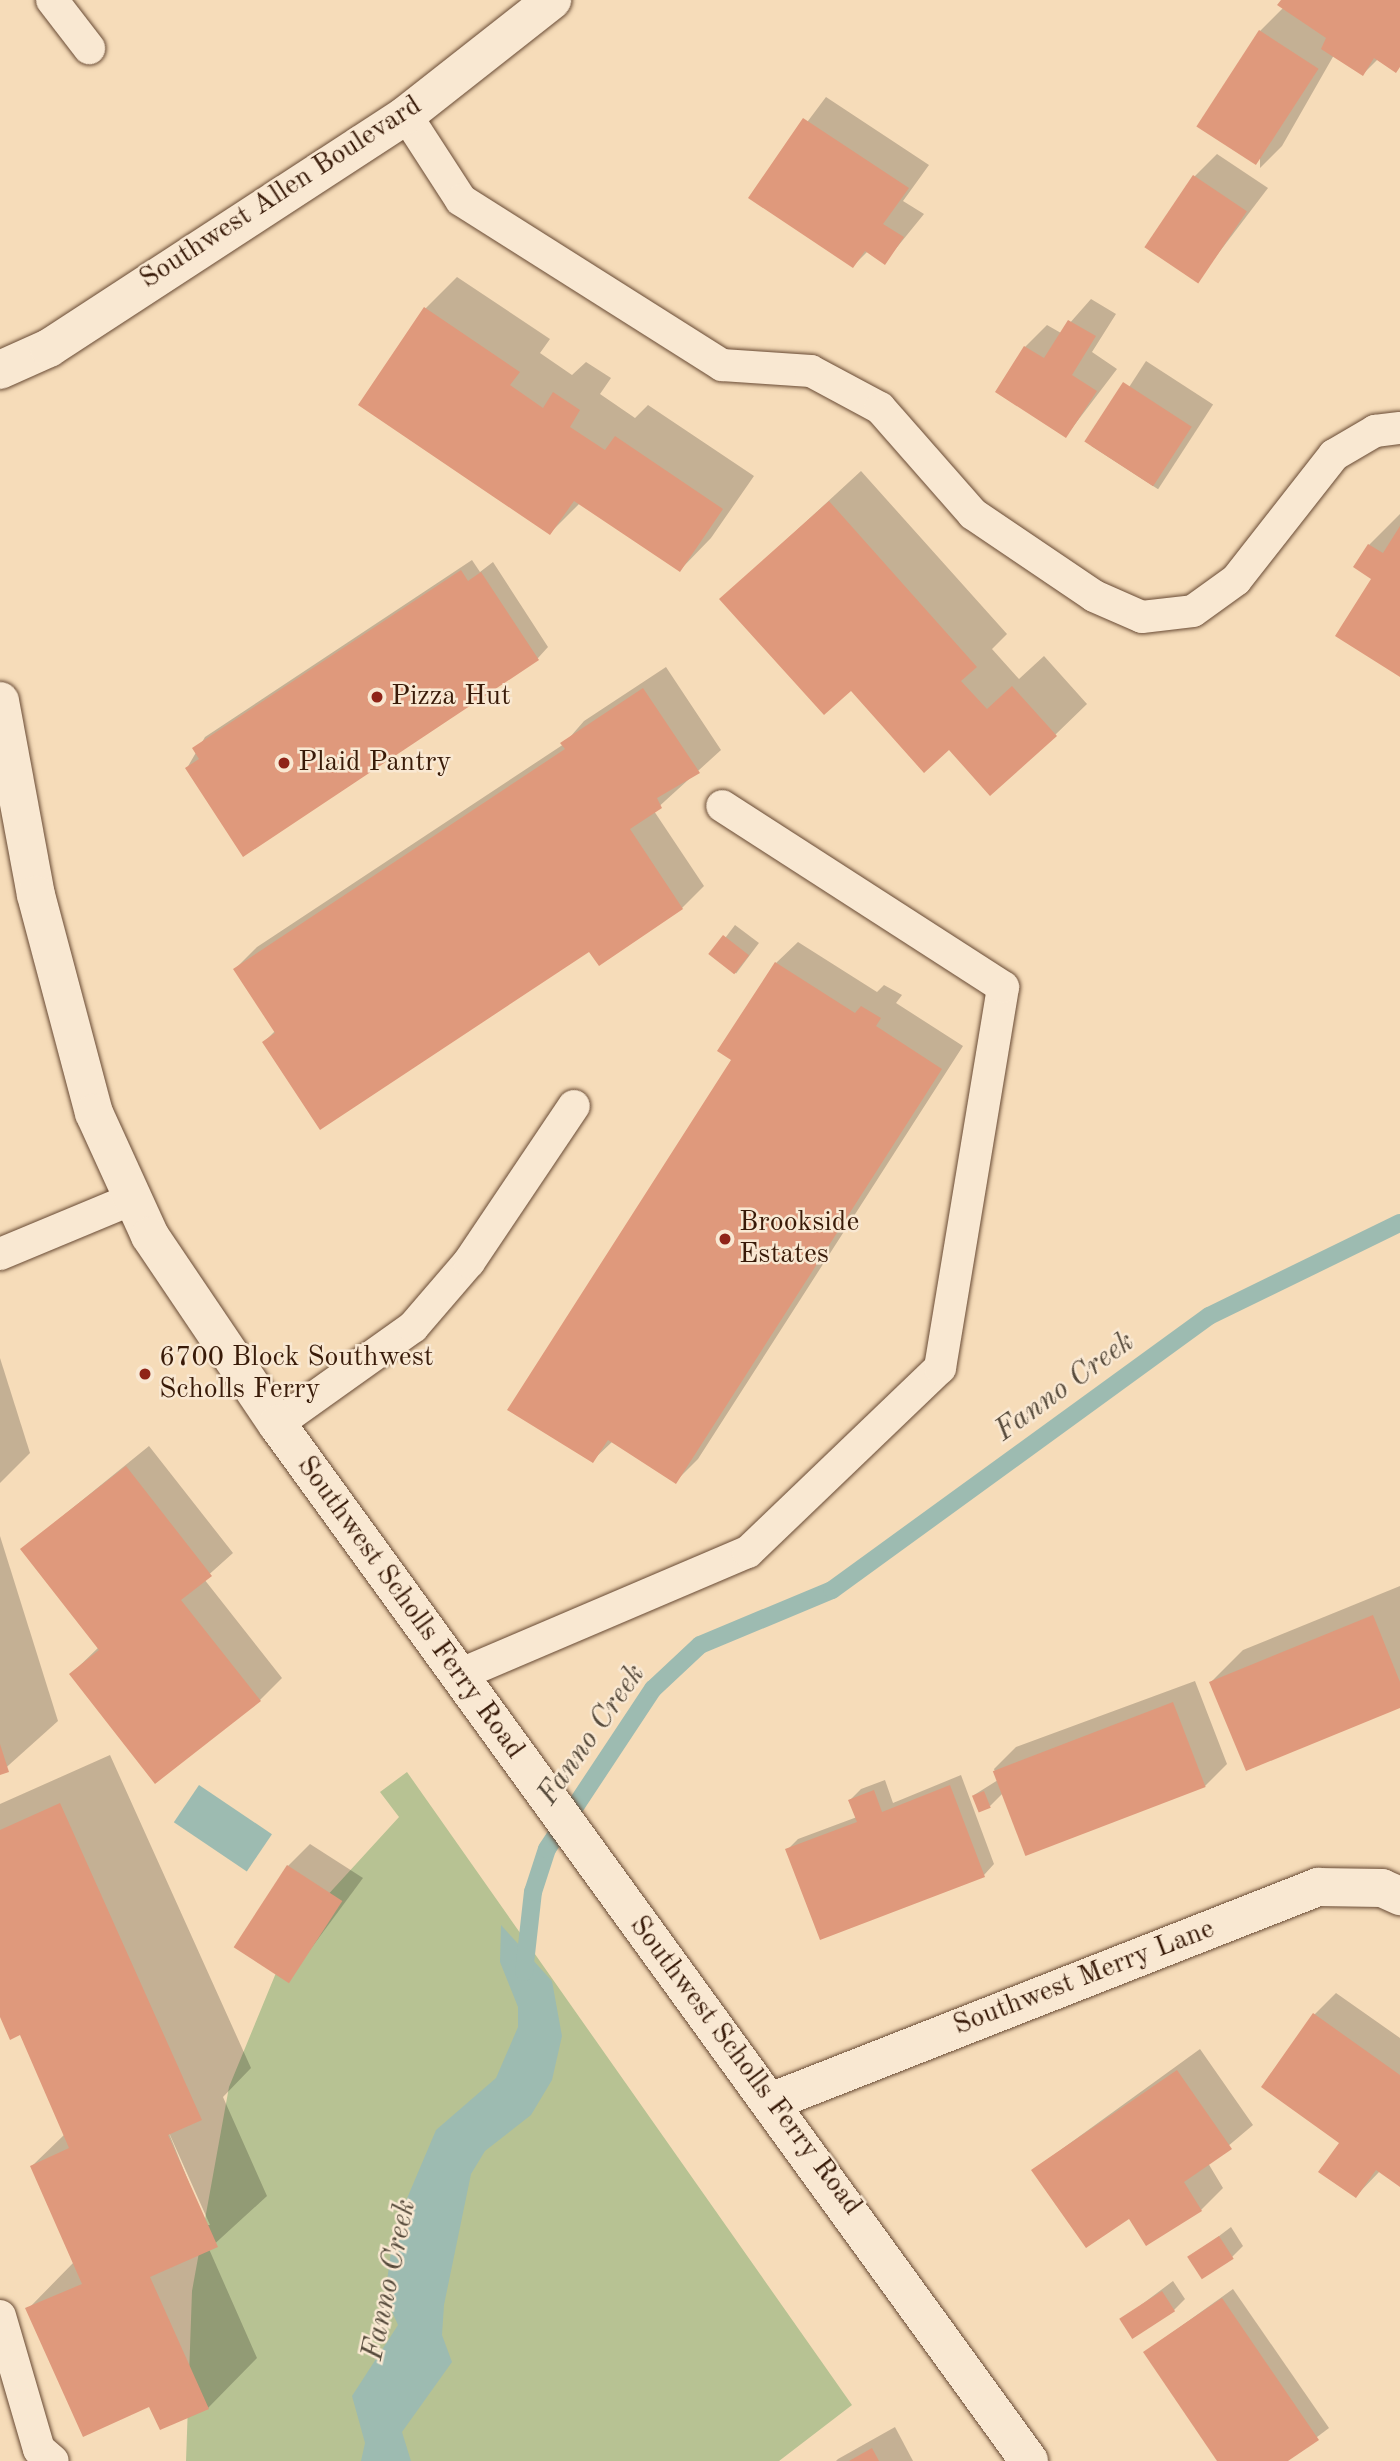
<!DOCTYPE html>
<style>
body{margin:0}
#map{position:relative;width:1400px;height:2461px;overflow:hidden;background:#f6dcb9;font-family:"Old Standard TT",serif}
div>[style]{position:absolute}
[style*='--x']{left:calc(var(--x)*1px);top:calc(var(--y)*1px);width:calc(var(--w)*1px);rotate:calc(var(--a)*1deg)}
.green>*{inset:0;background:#b7c293}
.water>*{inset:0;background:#9dbbb1;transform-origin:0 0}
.shadow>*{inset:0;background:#0003;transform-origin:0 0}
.stream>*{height:18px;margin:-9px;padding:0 9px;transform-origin:9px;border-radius:9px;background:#9dbbb1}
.building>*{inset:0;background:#df997c;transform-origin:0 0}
.roads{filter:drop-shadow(0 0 2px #684a34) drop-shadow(0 0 2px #684a34)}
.service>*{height:32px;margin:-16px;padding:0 16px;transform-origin:16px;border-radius:16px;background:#f9e8d2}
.minor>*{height:38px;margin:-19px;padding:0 19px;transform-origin:19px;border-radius:19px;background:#f9e8d2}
.secondary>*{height:38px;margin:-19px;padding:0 19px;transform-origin:19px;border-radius:19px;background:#f9e8d2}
.dots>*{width:19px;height:19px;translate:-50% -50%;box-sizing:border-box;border:4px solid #f9e8d2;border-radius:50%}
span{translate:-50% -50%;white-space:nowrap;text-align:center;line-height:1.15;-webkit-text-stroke:5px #f9e8d2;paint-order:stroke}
.street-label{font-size:28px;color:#381a08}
.poi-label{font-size:28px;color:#381a08}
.left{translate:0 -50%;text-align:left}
.water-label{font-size:30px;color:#564a3b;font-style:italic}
</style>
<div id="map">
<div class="green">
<div style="clip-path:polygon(407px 1772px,852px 2405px,779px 2461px,186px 2461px,192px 2291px,229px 2087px,292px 1934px,399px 1817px,380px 1792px)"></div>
</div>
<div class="water">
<div style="left:199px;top:1785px;width:88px;height:45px;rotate:34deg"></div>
<div style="clip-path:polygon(501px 1925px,552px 1981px,562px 2036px,552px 2080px,531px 2115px,485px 2151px,471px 2174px,444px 2305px,442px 2335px,452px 2362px,402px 2432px,411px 2461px,361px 2461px,365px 2443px,352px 2396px,398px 2325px,385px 2296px,394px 2229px,436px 2130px,496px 2078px,518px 2027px,518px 2007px,500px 1962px)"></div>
</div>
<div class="shadow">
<div style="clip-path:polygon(1283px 0,1400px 0,1400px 66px,1378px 59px,1363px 74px,1334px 55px,1282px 146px,1260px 168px,1260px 31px,1284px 7px)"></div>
<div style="clip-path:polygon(826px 97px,929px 165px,903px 201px,924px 214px,885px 262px,868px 251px,853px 266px,751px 197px)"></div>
<div style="clip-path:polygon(1217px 154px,1268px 188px,1198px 280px,1195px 176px)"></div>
<div style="clip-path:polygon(457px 277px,550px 339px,540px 353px,572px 375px,586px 362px,611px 378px,600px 394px,635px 418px,648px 405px,754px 476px,711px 538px,680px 570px,580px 503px,550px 533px,360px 405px,426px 308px)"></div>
<div style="clip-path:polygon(1091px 299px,1116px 314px,1092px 352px,1117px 369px,1066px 436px,1025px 347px,1047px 325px,1061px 333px)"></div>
<div style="left:1146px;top:361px;width:80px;height:101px;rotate:33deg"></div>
<div style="clip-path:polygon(861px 471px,1007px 634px,992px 649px,1019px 679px,1044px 656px,1087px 704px,1055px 735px,949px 748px,722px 599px)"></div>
<div style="clip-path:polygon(1400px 514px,1400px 675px,1369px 545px)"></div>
<div style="clip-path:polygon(472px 560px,480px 572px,493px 562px,548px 647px,538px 658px,187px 768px,205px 737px)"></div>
<div style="clip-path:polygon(666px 667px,721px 750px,654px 811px,704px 886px,682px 908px,590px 950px,264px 1042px,276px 1030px,235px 969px,257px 947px,564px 744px,584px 721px)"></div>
<div style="left:735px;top:925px;width:30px;height:38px;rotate:37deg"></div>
<div style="clip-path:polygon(798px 942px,877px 992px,884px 985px,902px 995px,896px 1003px,963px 1046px,698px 1459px,676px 1481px,613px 1441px,592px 1461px,733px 1060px,776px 963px)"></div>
<div style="clip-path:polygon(0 1358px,30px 1453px,0 1483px)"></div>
<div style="clip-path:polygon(149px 1446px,233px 1553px,204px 1579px,282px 1678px,260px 1700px,71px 1674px,99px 1647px,22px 1549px)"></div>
<div style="clip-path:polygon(0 1536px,58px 1721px,0 1773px)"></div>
<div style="clip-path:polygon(1400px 1586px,1400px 1706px,1211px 1682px,1243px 1650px)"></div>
<div style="clip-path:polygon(1195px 1681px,1227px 1764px,1205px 1786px,1003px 1793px,990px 1806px,974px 1795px,998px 1780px,994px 1769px,1016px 1747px)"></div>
<div style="clip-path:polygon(evenodd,110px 1755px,251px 2068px,223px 2097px,267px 2196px,209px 2249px,257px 2358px,208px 2408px,150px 2405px,28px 2309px,74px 2262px,32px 2166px,65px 2134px,21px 2033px,0 2012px,0 1804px,110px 1755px,166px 2126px,210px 2225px,206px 2225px,166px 2126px)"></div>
<div style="clip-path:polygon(961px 1775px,994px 1864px,984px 1875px,787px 1850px,798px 1839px,857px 1817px,850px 1800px,861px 1789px,885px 1780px,893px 1803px)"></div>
<div style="clip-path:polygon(310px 1844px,363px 1878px,287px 1981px,288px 1866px)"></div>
<div style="clip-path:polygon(1336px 1993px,1400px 2038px,1400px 2184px,1380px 2171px,1356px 2196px,1314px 2015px)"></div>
<div style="clip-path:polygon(1200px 2049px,1253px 2125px,1208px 2163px,1223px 2188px,1201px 2210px,1129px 2217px,1033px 2170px)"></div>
<div style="clip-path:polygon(1231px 2227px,1243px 2246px,1232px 2257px,1190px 2258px)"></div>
<div style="clip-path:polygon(1173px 2281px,1185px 2299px,1174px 2310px,1121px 2320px)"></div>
<div style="clip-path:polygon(1233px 2289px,1329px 2428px,1285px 2461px,1219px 2461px,1145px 2352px)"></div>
<div style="clip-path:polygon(895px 2427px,913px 2461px,836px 2461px,838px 2459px)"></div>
</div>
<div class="stream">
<div style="--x:524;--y:1972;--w:81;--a:-83.6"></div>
<div style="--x:533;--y:1892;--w:45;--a:-72"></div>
<div style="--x:547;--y:1849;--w:192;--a:-56.5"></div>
<div style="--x:653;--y:1689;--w:64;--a:-43.1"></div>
<div style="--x:700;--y:1645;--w:143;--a:-22.6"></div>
<div style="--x:832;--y:1590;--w:466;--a:-36"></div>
<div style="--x:1209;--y:1316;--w:212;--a:-26"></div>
</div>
<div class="building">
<div style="clip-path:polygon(1281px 0,1400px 0,1400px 67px,1396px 73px,1374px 58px,1363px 76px,1321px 49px,1326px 38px,1277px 5px)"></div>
<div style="left:1259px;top:30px;width:71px;height:115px;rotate:33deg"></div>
<div style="clip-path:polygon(803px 118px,909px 188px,883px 224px,904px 237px,885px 265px,865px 251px,853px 268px,748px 198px)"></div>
<div style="left:1193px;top:175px;width:65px;height:87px;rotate:34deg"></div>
<div style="clip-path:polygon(424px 307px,520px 372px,510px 385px,543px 408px,553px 392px,580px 410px,570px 427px,605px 450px,615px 436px,723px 509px,680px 572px,574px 501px,550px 535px,358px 405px)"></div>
<div style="clip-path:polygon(1068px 320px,1096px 336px,1072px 375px,1097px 391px,1066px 438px,995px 392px,1024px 346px,1044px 358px)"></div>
<div style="left:1123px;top:382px;width:82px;height:71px;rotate:33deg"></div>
<div style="clip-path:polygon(829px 501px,977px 667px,961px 681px,987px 709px,1012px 686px,1057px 736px,990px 796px,949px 750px,924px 773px,851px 691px,824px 715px,719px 599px)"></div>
<div style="clip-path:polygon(1400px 526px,1400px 677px,1335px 636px,1371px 579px,1353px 567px,1368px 544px,1383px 553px)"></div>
<div style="clip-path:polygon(461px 570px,468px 581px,481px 572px,539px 660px,243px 857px,185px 768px,199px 759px,192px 748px)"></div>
<div style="clip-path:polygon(643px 688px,700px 773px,657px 798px,662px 808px,630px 829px,683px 909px,599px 966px,589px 952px,320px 1130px,262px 1042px,275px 1033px,233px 969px,565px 749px,560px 743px)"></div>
<div style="left:723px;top:935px;width:33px;height:24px;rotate:38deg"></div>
<div style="clip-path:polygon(775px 962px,855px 1013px,861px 1006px,881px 1018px,876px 1026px,942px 1069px,676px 1484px,608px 1440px,593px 1463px,507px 1410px,731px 1060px,717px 1051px)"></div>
<div style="clip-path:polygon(126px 1466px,212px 1576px,181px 1600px,261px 1701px,155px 1784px,69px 1674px,99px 1650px,20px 1549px)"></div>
<div style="clip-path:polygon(1373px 1615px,1400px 1682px,1400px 1708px,1246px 1771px,1209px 1682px)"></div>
<div style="left:1173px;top:1702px;width:91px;height:193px;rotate:69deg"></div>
<div style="clip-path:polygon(0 1744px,9px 1772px,0 1775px)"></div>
<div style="clip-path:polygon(950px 1785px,985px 1877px,820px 1940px,785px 1849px,857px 1822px,848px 1800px,874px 1790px,882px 1812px)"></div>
<div style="left:984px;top:1791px;width:18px;height:13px;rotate:68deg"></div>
<div style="clip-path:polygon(60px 1803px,202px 2120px,168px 2135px,218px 2247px,150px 2277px,209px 2409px,160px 2430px,149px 2407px,83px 2437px,25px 2308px,82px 2284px,30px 2166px,69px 2148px,20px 2035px,10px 2040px,0 2017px,0 1830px)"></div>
<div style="left:287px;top:1865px;width:66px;height:98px;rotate:33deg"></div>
<div style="clip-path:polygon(1313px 2013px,1400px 2075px,1400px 2187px,1376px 2170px,1356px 2198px,1318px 2172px,1339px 2143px,1261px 2087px)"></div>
<div style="clip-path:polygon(1177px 2070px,1232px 2149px,1184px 2182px,1202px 2211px,1146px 2246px,1129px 2219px,1086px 2248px,1031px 2170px)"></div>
<div style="left:1219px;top:2236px;width:27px;height:38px;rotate:57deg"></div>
<div style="left:1162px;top:2291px;width:24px;height:51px;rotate:57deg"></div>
<div style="clip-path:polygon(1222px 2298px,1319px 2440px,1288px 2461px,1217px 2461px,1143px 2352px)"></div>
<div style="clip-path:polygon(872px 2448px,879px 2461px,849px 2461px)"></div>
</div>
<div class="roads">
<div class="service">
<div style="--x:52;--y:0;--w:61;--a:52.4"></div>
<div style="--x:406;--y:115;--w:101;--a:57.1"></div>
<div style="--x:461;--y:200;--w:309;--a:32.3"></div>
<div style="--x:722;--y:365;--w:89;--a:3.9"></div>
<div style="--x:811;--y:371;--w:78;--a:28.2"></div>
<div style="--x:880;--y:408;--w:141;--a:48.7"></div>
<div style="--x:973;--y:514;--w:146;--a:34.1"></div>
<div style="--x:1094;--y:596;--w:52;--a:23.6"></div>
<div style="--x:1142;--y:617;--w:51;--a:-6.7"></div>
<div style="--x:1193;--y:611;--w:53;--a:-35.8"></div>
<div style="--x:1236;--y:580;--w:159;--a:-51.9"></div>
<div style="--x:1334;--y:455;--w:48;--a:-30.3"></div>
<div style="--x:1375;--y:431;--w:25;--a:-7"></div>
<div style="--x:0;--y:1254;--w:141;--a:-22.6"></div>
<div style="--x:277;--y:1424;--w:167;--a:-35.5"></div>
<div style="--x:413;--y:1327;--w:86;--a:-49.3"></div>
<div style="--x:469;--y:1262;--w:188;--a:-56.1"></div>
<div style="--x:459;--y:1675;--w:314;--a:-23.1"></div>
<div style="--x:748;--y:1552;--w:266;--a:-43.8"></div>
<div style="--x:940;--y:1368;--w:386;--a:-80.6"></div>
<div style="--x:1003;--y:987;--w:334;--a:-147.2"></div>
<div style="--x:0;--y:2316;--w:139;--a:73.7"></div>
<div style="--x:39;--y:2449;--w:18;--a:41"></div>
</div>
<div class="minor">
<div style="--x:773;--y:2101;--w:586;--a:-21.44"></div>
<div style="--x:1318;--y:1887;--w:64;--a:0.9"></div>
<div style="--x:1382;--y:1888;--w:20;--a:24"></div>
</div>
<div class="secondary">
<div style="--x:0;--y:370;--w:54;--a:-24.2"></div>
<div style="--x:49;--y:348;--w:426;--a:-33.1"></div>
<div style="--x:406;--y:115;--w:186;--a:-38.2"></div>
<div style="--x:0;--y:701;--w:197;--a:79.5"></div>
<div style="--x:36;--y:895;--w:226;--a:75.1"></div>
<div style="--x:94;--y:1113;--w:135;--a:65.5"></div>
<div style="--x:150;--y:1236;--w:227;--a:56"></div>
<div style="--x:277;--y:1424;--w:1281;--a:54.05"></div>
</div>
</div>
<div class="dots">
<div style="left:377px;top:697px;background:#8f2418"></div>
<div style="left:284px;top:763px;background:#8f2418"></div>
<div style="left:725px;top:1239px;background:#8f2418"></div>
<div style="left:145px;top:1374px;background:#8f2418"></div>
</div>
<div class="street-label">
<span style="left:281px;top:193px;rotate:-33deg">Southwest Allen Boulevard</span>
<span style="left:410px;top:1608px;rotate:54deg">Southwest Scholls Ferry Road</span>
<span style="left:1084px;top:1978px;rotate:-21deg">Southwest Merry Lane</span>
<span style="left:745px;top:2066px;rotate:53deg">Southwest Scholls Ferry Road</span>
</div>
<div class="poi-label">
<span class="left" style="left:391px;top:697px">Pizza Hut</span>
<span class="left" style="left:298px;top:763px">Plaid Pantry</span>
<span class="left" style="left:739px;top:1239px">Brookside<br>Estates</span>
<span class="left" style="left:159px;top:1374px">6700 Block Southwest<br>Scholls Ferry</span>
</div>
<div class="water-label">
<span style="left:1065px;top:1387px;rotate:-36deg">Fanno Creek</span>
<span style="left:592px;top:1735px;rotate:-55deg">Fanno Creek</span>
<span style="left:390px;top:2280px;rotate:-78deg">Fanno Creek</span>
</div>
</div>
